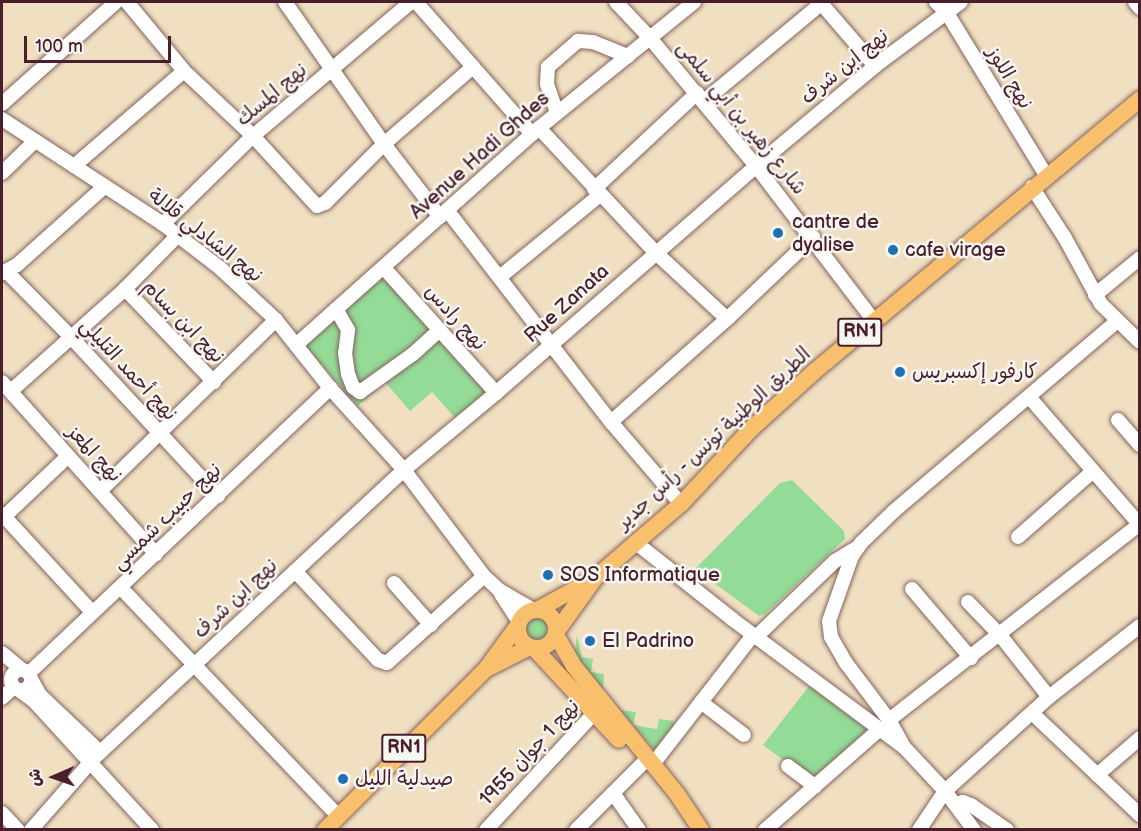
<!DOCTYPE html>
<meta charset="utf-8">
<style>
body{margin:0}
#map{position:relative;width:1141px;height:831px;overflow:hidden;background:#f0e0c1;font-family:"Balsamiq Sans","Playpen Sans Arabic",sans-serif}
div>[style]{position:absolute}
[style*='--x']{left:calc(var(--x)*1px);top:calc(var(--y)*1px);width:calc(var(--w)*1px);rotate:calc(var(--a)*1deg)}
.green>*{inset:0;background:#93db96}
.round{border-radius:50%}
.roads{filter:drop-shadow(0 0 2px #846360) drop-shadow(0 0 2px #846360)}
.minor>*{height:14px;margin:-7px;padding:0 7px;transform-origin:7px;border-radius:7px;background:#fff}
.minor>.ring{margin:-7px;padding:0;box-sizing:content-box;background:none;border:14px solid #fff;border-radius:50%}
.major>*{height:16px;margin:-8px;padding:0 8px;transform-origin:8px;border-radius:8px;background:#f8bf6c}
.major>.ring{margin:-8px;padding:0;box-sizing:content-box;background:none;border:16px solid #f8bf6c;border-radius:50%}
.dots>*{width:16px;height:16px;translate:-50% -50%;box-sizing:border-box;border:3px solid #f6f6f2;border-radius:50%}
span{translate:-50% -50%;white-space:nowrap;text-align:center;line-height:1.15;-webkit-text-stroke:5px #f6f6f2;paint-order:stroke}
.shield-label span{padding:2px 4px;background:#f6f6f2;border:2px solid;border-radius:4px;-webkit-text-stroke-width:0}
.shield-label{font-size:18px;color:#4a1f2b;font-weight:700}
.street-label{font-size:20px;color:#4a1f2b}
.poi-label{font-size:20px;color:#4a1f2b}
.left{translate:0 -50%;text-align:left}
.frame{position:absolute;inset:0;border:3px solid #4a1f2b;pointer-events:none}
.north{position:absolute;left:24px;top:747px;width:60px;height:60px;-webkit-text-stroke:4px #f6f6f2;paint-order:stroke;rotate:268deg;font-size:16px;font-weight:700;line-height:24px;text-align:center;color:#4a1f2b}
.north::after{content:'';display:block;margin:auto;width:21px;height:27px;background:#4a1f2b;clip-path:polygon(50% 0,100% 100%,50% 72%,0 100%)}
.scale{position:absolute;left:24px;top:36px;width:147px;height:27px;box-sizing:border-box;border:3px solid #4a1f2b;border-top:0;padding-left:8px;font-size:18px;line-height:21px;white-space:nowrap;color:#4a1f2b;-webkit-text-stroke:4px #f6f6f2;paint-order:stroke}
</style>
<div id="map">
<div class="green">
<div style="clip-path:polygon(386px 272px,489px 390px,456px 419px,432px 392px,410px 411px,385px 382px,358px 406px,304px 344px)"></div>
<div style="clip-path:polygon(792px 480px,844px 531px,845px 539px,765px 614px,759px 616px,695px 569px,780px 483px)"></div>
<div class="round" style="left:525px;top:616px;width:26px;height:26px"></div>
<div style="clip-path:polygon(577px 636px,582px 657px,593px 659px,591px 672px,604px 674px,603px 691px,574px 658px)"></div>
<div style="clip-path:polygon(810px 685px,866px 728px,866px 735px,812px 781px,763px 745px)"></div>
<div style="clip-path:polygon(620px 710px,636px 712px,633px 725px,657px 729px,659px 719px,674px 721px,673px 737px,654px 749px,633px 725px)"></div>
</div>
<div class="roads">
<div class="minor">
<div style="--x:127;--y:2;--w:89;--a:50.4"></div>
<div style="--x:184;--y:71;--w:95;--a:43.3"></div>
<div style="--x:253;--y:136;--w:95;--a:47.6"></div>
<div style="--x:317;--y:206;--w:9;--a:-21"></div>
<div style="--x:325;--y:203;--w:83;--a:-45"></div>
<div style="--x:384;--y:144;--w:118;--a:-40.9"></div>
<div style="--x:285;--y:2;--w:173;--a:55.1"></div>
<div style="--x:384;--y:144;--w:92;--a:52.5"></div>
<div style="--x:416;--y:2;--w:176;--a:48.7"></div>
<div style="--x:616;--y:2;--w:50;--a:46.6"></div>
<div style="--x:650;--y:38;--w:166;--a:50.4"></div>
<div style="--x:756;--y:166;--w:195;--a:52.7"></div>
<div style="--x:820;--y:2;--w:84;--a:49.3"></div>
<div style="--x:936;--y:2;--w:16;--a:45"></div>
<div style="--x:947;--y:13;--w:190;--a:58.6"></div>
<div style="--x:1135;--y:2;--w:8;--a:50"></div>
<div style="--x:703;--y:102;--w:155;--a:-39.8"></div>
<div style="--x:2;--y:104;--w:153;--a:-41.8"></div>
<div style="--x:557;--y:113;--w:31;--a:-109"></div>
<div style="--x:547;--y:84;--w:17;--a:-87"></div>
<div style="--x:548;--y:67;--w:40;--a:-41"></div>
<div style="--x:578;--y:41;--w:15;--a:4"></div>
<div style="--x:593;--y:42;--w:38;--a:22"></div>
<div style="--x:2;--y:119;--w:192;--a:33.1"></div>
<div style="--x:163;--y:224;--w:72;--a:37.7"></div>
<div style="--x:220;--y:268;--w:76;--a:42.9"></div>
<div style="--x:276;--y:320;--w:87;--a:51.5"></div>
<div style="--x:330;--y:388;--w:110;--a:47.9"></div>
<div style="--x:404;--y:470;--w:133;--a:53"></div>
<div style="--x:484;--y:576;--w:21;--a:43"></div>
<div style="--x:499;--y:590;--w:39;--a:30"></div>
<div style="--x:539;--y:128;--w:170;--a:46.9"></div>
<div style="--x:655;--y:252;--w:98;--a:42.9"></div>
<div style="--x:74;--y:166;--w:145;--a:-40.8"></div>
<div style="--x:2;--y:173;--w:46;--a:-44.1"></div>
<div style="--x:1032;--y:187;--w:61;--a:57.1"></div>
<div style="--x:1065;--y:238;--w:75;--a:61.4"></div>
<div style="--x:1101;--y:304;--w:54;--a:44.3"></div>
<div style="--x:594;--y:189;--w:141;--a:-43"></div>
<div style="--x:447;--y:210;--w:268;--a:52.3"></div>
<div style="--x:611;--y:422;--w:108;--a:49.5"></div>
<div style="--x:163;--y:224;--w:126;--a:-44.4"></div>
<div style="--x:253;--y:136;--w:207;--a:-40.3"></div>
<div style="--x:384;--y:268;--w:168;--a:48.1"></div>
<div style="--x:7;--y:272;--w:90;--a:45.5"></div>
<div style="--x:70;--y:336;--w:218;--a:47.2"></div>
<div style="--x:2;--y:273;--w:17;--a:-28"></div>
<div style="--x:17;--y:265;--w:118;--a:-41.9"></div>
<div style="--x:501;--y:276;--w:128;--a:-39.3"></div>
<div style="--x:125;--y:289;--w:129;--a:46.3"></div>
<div style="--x:1095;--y:295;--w:58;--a:-39.4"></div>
<div style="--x:336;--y:309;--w:24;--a:60"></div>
<div style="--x:348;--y:330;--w:23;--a:97"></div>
<div style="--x:345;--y:353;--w:21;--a:82"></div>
<div style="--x:348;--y:374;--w:14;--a:69"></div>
<div style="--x:353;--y:387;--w:9;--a:36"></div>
<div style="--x:360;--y:392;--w:65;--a:-35.6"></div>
<div style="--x:413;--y:354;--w:36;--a:-42"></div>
<div style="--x:296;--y:345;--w:326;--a:-41.8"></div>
<div style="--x:539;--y:128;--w:200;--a:-39.1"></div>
<div style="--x:2;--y:382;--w:231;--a:48.2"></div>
<div style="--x:11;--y:391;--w:153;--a:-41.8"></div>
<div style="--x:125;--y:289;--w:76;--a:-45.5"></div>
<div style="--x:1030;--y:398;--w:168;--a:49.1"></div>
<div style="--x:1118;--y:420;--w:33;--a:49"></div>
<div style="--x:611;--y:422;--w:155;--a:-41.6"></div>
<div style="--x:727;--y:319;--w:119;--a:-43.6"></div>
<div style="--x:101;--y:490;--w:244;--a:-44.2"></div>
<div style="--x:2;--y:514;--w:134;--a:47.4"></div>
<div style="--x:4;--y:517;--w:88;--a:-43.6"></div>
<div style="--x:1018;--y:537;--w:100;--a:-41.3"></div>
<div style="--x:635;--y:542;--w:124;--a:38.4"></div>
<div style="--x:732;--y:619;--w:214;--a:36.7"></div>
<div style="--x:904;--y:747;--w:60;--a:47"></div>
<div style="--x:945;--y:791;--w:49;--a:53.4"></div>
<div style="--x:295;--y:571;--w:122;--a:47"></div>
<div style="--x:378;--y:660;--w:9;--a:18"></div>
<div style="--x:387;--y:663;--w:130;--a:-41.9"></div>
<div style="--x:394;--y:583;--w:56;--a:48.6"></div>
<div style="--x:121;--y:588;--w:315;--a:46.4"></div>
<div style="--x:912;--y:589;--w:91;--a:49.5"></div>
<div style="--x:501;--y:594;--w:33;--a:57"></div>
<div style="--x:968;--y:602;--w:46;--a:45.9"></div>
<div style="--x:1000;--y:635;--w:79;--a:51.7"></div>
<div style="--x:756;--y:637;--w:110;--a:-43.9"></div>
<div style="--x:835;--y:561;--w:26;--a:-31"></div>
<div style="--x:2;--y:653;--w:26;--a:40"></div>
<div class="ring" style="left:11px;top:670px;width:6px;height:6px"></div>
<div style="--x:29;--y:673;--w:415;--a:-43.4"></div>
<div style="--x:31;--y:679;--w:18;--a:61"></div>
<div style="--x:40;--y:695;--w:83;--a:43.5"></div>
<div style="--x:19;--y:690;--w:17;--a:36"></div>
<div style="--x:33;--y:700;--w:176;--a:47.5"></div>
<div style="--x:2;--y:698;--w:16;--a:-43"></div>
<div style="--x:701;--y:702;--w:54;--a:37.5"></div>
<div style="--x:1032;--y:713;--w:149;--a:43.4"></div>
<div style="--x:889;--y:720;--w:317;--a:-38"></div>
<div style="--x:904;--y:747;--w:31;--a:-119"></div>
<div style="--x:889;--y:720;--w:71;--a:-127"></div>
<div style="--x:846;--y:663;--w:30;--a:-120"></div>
<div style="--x:831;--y:637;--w:16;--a:-97"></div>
<div style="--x:829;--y:621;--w:69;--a:-70.5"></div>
<div style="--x:852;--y:556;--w:16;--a:-55"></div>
<div style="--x:861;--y:543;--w:46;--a:-44.1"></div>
<div style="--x:894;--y:511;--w:293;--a:-40.4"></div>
<div style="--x:653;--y:764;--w:163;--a:-52.2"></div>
<div style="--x:788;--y:766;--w:34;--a:37"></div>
<div style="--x:1097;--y:775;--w:57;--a:-40.7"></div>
<div style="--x:613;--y:793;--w:45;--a:54.9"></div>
<div style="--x:955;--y:804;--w:8;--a:-14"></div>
<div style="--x:963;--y:802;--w:9;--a:21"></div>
<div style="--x:971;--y:805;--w:44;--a:34.8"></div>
<div style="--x:2;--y:813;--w:23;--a:47"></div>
<div style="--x:31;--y:830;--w:97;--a:-48.8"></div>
<div style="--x:95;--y:757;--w:422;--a:-42.9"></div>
<div style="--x:404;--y:470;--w:120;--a:-39.9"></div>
<div style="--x:496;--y:393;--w:345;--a:-41.1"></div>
<div style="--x:756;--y:166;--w:155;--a:-40"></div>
<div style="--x:875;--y:66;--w:107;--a:-36.7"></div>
<div style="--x:486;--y:830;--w:168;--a:-47.2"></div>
<div style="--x:576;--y:830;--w:102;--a:-45"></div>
<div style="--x:765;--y:830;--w:153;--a:-41.3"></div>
<div style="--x:919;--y:830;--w:47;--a:-56.3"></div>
<div style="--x:945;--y:791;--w:140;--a:-42.1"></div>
<div style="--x:1049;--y:697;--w:115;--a:-38"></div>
</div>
<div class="major">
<div class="ring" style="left:518px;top:610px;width:22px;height:22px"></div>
<div style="--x:537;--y:610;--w:60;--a:-28.7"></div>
<div style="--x:557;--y:631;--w:67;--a:-54.2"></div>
<div style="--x:596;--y:577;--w:112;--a:-40.7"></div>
<div style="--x:681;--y:504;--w:103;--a:-47"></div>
<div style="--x:751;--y:429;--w:86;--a:-42.2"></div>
<div style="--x:815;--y:371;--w:424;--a:-39.9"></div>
<div style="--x:556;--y:635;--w:34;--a:60"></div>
<div style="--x:573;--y:665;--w:166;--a:51.1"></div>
<div style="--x:677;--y:794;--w:43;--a:56.3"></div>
<div style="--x:534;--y:648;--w:125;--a:47.3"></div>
<div style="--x:490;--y:667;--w:45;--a:-26.6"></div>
<div style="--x:325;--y:830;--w:228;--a:-45"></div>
<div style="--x:486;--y:669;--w:54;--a:-54"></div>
</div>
</div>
<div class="dots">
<div style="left:778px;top:233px;background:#1f6fb2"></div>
<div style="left:893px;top:250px;background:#1f6fb2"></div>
<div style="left:900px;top:372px;background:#1f6fb2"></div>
<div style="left:548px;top:575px;background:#1f6fb2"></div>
<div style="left:590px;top:641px;background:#1f6fb2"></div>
<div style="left:343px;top:779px;background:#1f6fb2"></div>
</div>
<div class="shield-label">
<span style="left:860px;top:332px">RN1</span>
<span style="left:404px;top:748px">RN1</span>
</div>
<div class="street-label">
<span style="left:845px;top:67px;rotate:-39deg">نهج ابن شرف</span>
<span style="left:1009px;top:78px;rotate:59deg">نهج اللوز</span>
<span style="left:272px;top:95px;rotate:-40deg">نهج المسك</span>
<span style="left:741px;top:118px;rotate:51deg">شارع زهير بن أبي سلمى</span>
<span style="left:480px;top:156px;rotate:-42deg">Avenue Hadi Ghdes</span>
<span style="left:205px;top:236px;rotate:38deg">نهج الشادلي قلالة</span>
<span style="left:567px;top:304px;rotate:-42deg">Rue Zanata</span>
<span style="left:455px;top:318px;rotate:48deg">نهج رادس</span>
<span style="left:183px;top:322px;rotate:46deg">نهج ابن بسام</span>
<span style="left:128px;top:370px;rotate:47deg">نهج أحمد التليلي</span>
<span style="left:714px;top:439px;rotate:-43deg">الطريق الوطنية تونس - رأس جدير</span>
<span style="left:94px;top:454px;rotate:47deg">نهج المعز</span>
<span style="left:167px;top:517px;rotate:-44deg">نهج حبيب شمسي</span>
<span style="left:236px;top:599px;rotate:-43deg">نهج ابن شرف</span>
<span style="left:530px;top:753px;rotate:-47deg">نهج 1 جوان 1955</span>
</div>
<div class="poi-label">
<span class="left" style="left:792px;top:234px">cantre de<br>dyalise</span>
<span class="left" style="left:905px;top:250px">cafe virage</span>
<span class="left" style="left:912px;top:372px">كارفور إكسبريس</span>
<span class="left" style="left:560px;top:575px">SOS Informatique</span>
<span class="left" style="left:602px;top:641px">El Padrino</span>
<span class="left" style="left:355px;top:779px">صيدلية الليل</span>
</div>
<div class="frame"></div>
<div class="north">ش</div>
<div class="scale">100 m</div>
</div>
